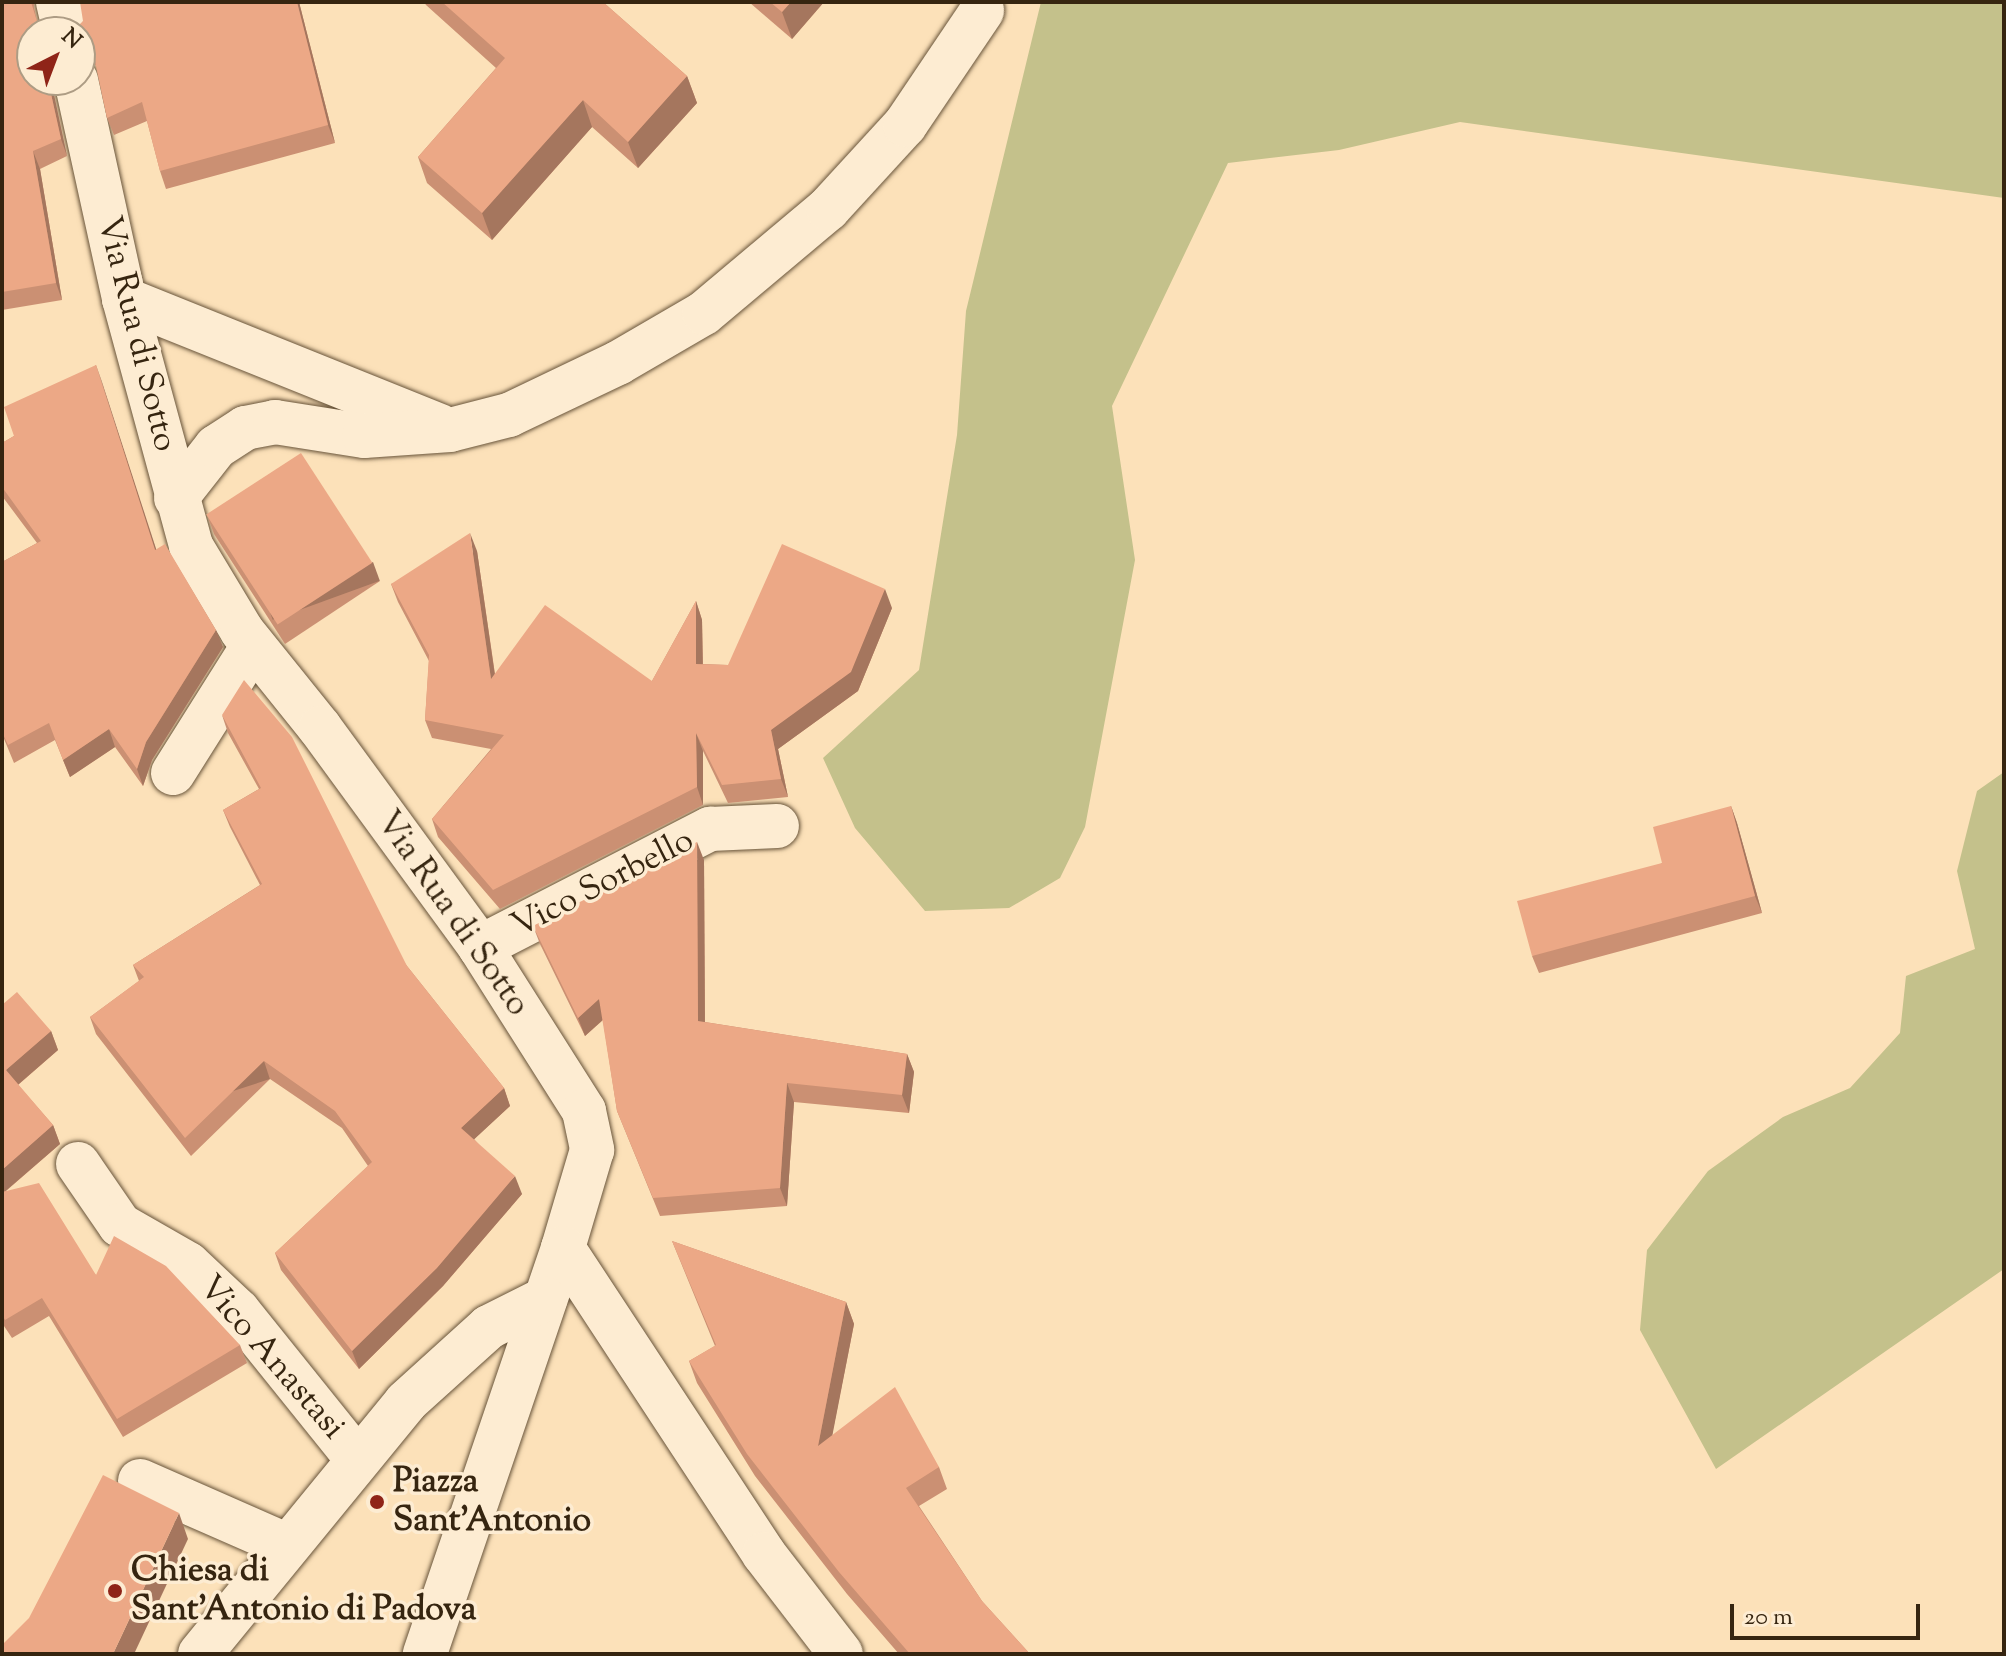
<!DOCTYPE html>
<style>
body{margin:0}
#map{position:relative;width:2006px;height:1656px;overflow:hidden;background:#fce1b9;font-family:"Sorts Mill Goudy",serif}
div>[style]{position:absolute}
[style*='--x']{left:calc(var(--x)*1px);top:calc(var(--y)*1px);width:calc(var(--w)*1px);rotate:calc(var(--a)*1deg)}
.green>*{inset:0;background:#c4c18b}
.roads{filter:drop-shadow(0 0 2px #68543a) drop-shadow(0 0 2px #68543a)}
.minor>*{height:44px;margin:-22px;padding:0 22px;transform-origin:22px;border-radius:22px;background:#fdecd2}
.wall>*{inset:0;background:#cb9073}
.shaded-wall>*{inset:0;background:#a5765e;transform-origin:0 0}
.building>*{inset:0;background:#eca886;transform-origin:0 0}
.dots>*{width:22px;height:22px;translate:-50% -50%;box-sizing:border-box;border:4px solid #fdecd2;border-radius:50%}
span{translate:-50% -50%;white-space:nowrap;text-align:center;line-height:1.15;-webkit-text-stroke:7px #fdecd2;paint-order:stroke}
.street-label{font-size:34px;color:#362510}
.poi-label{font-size:34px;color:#362510;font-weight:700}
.left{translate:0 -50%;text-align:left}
.frame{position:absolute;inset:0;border:4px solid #362510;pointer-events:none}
.north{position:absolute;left:16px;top:16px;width:80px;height:80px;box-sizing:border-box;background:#fdecd2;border:2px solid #ad9c84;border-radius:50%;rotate:42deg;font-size:22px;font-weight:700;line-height:32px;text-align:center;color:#362510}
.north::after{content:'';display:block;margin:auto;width:28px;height:36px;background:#8f2418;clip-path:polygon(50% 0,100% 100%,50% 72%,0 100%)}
.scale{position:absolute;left:1730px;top:1604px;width:190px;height:36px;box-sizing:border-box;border:4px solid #362510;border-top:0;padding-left:10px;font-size:24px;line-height:28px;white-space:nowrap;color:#362510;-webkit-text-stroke:6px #fdecd2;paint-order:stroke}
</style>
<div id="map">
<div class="green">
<div style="clip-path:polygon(1041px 2px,2004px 2px,2004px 198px,1460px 122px,1339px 150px,1228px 163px,1112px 406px,1135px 560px,1085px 827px,1060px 878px,1009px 908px,925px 911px,855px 828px,823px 758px,919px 670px,957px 435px,966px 311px)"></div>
<div style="clip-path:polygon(2004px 772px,2004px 1269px,1716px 1469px,1640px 1330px,1647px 1250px,1708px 1171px,1783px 1117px,1850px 1088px,1900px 1033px,1906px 976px,1975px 949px,1957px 871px,1977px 791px)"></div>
</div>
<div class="roads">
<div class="minor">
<div style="--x:58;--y:2;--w:31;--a:77"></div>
<div style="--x:76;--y:80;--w:224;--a:77.6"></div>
<div style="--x:124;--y:299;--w:256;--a:74.8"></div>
<div style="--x:191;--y:546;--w:99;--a:59"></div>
<div style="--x:242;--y:631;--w:124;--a:51.2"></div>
<div style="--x:320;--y:728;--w:271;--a:53.8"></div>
<div style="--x:480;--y:947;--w:194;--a:57.6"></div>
<div style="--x:584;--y:1111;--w:40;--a:78"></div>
<div style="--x:592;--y:1150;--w:102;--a:106.5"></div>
<div style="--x:563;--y:1248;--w:429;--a:108.8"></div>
<div style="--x:124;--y:299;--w:341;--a:21.9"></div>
<div style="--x:176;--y:498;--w:65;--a:-51.9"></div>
<div style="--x:216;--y:447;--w:35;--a:-33"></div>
<div style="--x:245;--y:428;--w:31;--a:-11"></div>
<div style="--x:275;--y:422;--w:90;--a:8.9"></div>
<div style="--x:364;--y:436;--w:86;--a:-4"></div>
<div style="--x:450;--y:430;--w:61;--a:-14.3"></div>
<div style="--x:509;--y:415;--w:121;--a:-25.5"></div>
<div style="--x:618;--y:363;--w:99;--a:-30.2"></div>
<div style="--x:704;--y:313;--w:162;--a:-40"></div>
<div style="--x:828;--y:209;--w:114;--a:-47.5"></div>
<div style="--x:905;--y:125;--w:138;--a:-56"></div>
<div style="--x:173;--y:773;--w:150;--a:-57.8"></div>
<div style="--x:480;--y:947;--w:259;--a:-27.2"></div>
<div style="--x:710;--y:829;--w:67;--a:-2.6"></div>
<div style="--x:78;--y:1164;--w:74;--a:55.5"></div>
<div style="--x:120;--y:1225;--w:78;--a:29.8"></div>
<div style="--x:188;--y:1264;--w:69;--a:43.2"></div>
<div style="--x:238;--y:1311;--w:191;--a:51.2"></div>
<div style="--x:563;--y:1248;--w:366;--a:56.7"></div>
<div style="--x:764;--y:1554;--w:126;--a:52.4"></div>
<div style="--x:140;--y:1481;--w:159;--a:23.7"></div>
<div style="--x:200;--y:1654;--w:325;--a:-50.7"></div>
<div style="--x:406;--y:1402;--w:112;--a:-42.1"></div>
<div style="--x:489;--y:1327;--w:63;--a:-26.6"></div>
</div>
</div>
<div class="wall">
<div style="clip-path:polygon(2px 2px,34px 2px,34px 7px,67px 156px,40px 169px,62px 300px,2px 310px)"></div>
<div style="clip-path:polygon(299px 2px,335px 143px,166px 189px,160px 171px,147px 121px,114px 135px,107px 118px,96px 66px,94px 63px,80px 58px,80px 32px,83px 21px)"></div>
<div style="clip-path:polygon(424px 2px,603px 2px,687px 76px,697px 103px,638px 168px,592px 127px,492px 240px,427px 183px,418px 157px,496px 68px,426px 5px)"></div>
<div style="clip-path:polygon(749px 2px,824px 2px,792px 39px)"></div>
<div style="clip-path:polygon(96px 365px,156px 550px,223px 647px,152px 760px,143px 786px,115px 747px,70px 777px,55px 740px,14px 763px,2px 734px,2px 562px,37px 543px,2px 496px,2px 443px,14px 436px)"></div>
<div style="clip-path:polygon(207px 515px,380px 581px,285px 644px,214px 534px)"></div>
<div style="clip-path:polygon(477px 551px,495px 674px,652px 681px,696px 601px,702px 620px,703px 664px,728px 665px,892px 608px,858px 691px,778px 749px,788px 797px,728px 803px,703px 751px,703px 805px,500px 909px,438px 837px,432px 819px,491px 749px,432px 738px,425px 720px,429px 661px,398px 602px,391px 584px)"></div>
<div style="clip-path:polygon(222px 715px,407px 966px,504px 1088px,510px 1106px,474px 1139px,522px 1194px,443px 1286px,359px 1369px,281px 1270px,275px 1253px,368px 1166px,342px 1128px,270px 1079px,191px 1156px,96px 1034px,90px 1017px,139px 981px,133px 965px,260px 885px,230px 827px,223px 810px,259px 789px,228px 733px)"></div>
<div style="clip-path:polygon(1731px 806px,1737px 823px,1762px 913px,1539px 973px,1532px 956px,1662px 863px)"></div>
<div style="clip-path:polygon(704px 860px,705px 1022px,907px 1054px,914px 1072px,909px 1113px,794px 1102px,787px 1206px,660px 1216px,617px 1111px,603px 1020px,585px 1036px,540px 944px,533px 926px)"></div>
<div style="clip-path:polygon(2px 1005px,51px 1031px,58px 1050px,18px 1085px,53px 1125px,60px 1144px,6px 1191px,96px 1275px,240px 1345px,247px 1363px,123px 1437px,49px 1316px,12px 1338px,2px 1323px)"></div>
<div style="clip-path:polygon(672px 1241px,846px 1302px,854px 1324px,832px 1435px,939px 1467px,947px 1489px,919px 1506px,982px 1601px,1030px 1654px,899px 1654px,847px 1594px,755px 1476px,697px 1383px,689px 1361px,715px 1346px)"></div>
</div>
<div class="shaded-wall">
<div style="clip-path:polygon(297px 2px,299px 2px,335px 143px,328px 125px)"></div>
<div style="clip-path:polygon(791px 2px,824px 2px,792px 39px,782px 12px)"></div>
<div style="clip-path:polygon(687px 76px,697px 103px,638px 168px,628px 142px)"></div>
<div style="clip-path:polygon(48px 80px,52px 80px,52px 85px,67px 156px,61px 139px)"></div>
<div style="clip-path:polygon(583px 100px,592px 127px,492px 240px,482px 213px)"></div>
<div style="clip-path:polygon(33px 151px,40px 169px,62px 300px,56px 283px)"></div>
<div style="clip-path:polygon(96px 365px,102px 382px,162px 567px,155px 550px)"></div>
<div style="clip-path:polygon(470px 533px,477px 551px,498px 697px,491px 679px)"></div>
<div style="left:373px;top:562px;width:20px;height:114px;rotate:70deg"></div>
<div style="clip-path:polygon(885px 589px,892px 608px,858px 691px,778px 749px,788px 797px,781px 779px,771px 730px)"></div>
<div style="clip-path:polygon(696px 601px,702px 620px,703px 682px,696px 664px)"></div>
<div style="clip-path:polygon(216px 630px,223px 647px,152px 760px,143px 786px,137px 769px,146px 742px)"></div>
<div style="clip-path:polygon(109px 729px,115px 747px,70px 777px,63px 760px)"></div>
<div style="clip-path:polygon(696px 733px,703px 751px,703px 805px,697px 787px)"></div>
<div style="clip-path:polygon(1731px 806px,1737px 823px,1762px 913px,1755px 896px)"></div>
<div style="clip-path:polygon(697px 842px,704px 860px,705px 1040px,698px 1021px)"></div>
<div style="clip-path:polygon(599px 999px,606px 1017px,585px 1036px,578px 1018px)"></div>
<div style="clip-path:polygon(51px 1031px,58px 1050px,13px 1089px,6px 1070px)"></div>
<div style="clip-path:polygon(907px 1054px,914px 1072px,909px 1113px,902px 1095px)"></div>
<div style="left:264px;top:1061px;width:19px;height:110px;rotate:72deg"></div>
<div style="clip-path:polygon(787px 1083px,794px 1102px,787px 1206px,780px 1188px)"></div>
<div style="clip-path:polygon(504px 1088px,510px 1106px,468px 1145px,461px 1128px)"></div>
<div style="clip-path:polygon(53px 1125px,60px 1144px,2px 1194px,2px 1170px)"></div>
<div style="clip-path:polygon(515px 1176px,522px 1194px,443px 1286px,359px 1369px,352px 1351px)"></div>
<div style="clip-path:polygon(846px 1302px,854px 1324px,826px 1468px,818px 1446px)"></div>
<div style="clip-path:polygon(179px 1513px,188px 1539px,134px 1654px,113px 1654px)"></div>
</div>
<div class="building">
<div style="clip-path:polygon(2px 2px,31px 2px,40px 31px,44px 32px,32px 32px,32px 80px,48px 80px,61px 139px,33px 151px,56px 283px,2px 292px)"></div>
<div style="clip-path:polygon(80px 2px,297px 2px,328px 125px,160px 171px,142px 102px,107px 118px,94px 56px,87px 45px,80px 42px,80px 32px,72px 32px,83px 21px)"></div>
<div style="clip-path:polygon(442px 2px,603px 2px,687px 76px,628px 142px,583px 100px,482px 213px,418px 157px,505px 58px)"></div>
<div style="clip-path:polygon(770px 2px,791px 2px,782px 12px)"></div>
<div style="clip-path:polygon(96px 365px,155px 550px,165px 544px,216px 630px,146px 742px,137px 769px,109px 729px,63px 760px,49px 723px,8px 745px,2px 732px,2px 562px,41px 541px,2px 487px,2px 443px,14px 436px,4px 407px)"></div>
<div style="left:301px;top:453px;width:131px;height:113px;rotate:57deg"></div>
<div style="clip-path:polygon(470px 533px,491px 679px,545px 605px,652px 681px,696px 601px,696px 664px,728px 665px,782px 544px,885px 589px,851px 672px,771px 730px,781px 779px,722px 785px,696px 733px,697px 787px,493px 890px,432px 819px,504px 735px,425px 720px,429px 655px,391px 584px)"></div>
<div style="clip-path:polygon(244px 680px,292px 737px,407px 966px,504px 1088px,461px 1128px,515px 1176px,437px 1268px,352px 1351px,275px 1253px,372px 1162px,335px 1111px,264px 1061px,185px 1138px,90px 1017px,144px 977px,133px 965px,262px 884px,223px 810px,261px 788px,222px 715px)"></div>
<div style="clip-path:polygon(1731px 806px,1755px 896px,1532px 956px,1517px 901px,1662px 863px,1653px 827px)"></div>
<div style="clip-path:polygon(697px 842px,698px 1021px,907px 1054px,902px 1095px,787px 1083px,780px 1188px,653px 1198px,617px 1111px,599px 999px,578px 1018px,533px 926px)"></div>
<div style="clip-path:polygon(17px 992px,51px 1031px,6px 1070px,53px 1125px,2px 1170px,2px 1005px)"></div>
<div style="clip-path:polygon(39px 1183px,96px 1275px,114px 1236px,166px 1266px,240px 1345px,117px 1419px,42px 1298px,5px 1320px,2px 1315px,2px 1192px)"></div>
<div style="clip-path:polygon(672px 1241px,846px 1302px,818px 1446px,895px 1387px,939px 1467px,906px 1488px,982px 1601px,1030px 1654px,910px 1654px,839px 1572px,747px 1454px,689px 1361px,716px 1345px)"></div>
<div style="clip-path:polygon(103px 1475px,179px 1513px,113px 1654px,2px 1654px,2px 1645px,29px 1618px)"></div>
</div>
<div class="dots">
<div style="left:377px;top:1502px;background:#8f2418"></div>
<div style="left:115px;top:1591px;background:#8f2418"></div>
</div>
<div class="street-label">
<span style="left:136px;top:334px;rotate:76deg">Via Rua di Sotto</span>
<span style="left:603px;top:884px;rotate:-27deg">Vico Sorbello</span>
<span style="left:452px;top:914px;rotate:55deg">Via Rua di Sotto</span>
<span style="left:271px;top:1358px;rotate:49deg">Vico Anastasi</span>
</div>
<div class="poi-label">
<span class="left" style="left:393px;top:1502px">Piazza<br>Sant'Antonio</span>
<span class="left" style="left:131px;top:1591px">Chiesa di<br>Sant'Antonio di Padova</span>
</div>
<div class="frame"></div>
<div class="north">N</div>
<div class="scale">20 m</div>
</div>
